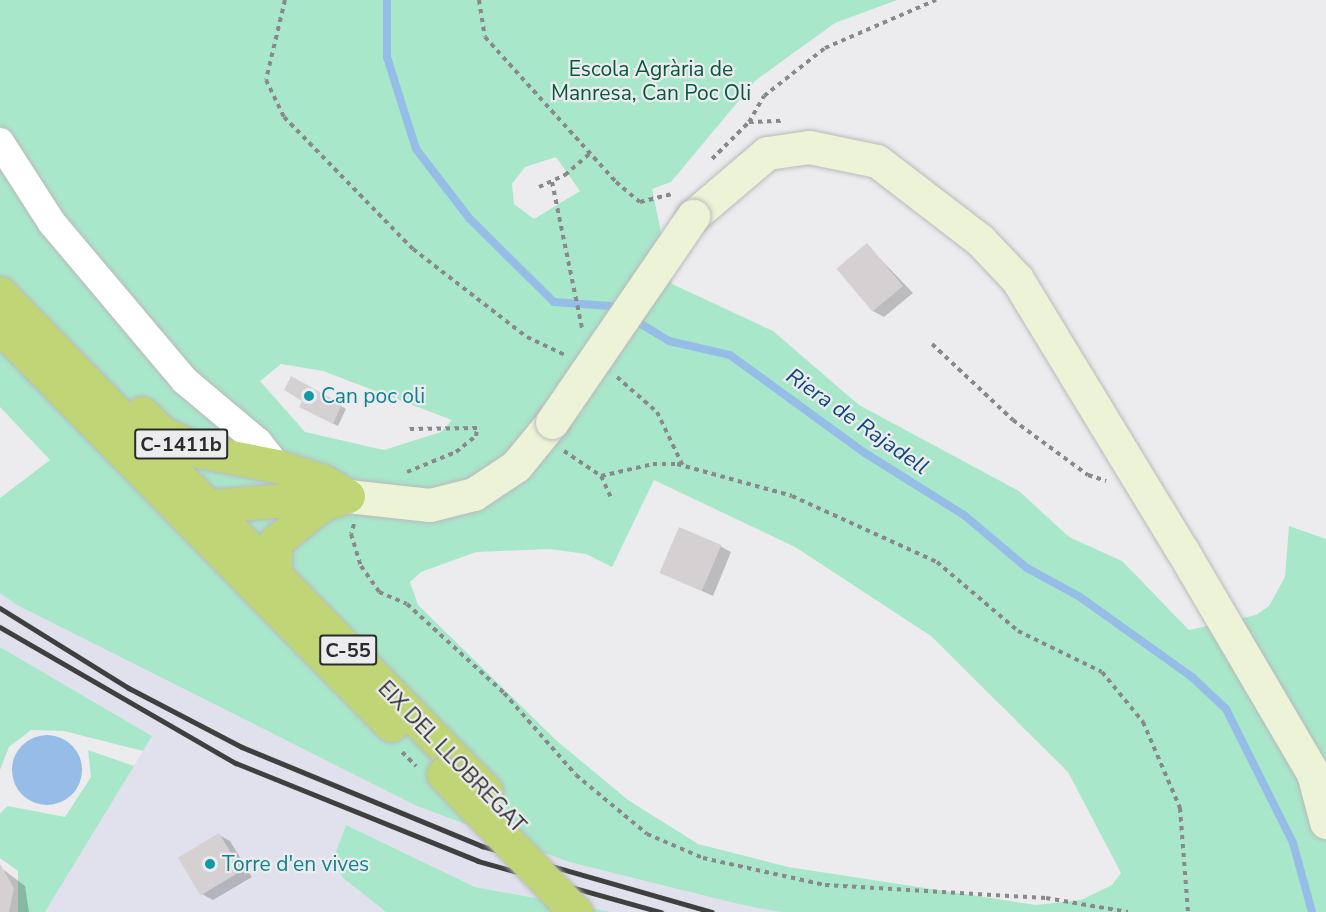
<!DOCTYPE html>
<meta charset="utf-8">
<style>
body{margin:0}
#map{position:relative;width:1326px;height:912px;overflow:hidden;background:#ececef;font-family:"Nunito Sans",sans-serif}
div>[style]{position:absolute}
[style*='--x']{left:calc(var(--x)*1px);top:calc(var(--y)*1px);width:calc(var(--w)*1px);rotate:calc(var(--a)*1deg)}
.built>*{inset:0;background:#e0e1ec}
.green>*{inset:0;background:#a9e7cb}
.water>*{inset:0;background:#95bde8}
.round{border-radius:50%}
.shadow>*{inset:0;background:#0003}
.stream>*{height:8px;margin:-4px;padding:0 4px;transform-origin:4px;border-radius:4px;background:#95bde8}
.building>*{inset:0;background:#d5d1d3;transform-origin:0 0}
.path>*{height:4px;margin-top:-2px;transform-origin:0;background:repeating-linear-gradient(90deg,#89898b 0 4.5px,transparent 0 9px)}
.roads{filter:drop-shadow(0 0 2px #b9b9bc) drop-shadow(0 0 2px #b9b9bc)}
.street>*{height:28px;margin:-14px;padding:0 14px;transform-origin:14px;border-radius:14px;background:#fff}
.secondary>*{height:33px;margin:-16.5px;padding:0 16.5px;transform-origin:16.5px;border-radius:16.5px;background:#ecf3d6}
.highway>*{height:33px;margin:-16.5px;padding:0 16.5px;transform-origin:16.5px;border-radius:16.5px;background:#c0d676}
.rail>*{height:4.5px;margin:-2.25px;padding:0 2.25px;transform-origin:2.25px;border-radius:2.25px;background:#3f3f40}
.bridges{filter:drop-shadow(0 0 2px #b9b9bc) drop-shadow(0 0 2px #b9b9bc)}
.secondary-bridge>*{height:33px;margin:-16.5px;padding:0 16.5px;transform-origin:16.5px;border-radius:16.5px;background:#ecf3d6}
.highway-bridge>*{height:33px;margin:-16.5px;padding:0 16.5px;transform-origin:16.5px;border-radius:16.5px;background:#c0d676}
.dots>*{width:16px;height:16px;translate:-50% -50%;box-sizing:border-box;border:3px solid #ececef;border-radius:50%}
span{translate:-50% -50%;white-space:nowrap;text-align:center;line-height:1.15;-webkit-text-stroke:4.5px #ececef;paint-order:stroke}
.shield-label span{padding:2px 4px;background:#ececef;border:2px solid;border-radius:4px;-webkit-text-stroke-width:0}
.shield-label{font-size:20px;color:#2b2b2c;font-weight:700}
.park-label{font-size:21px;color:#05583e}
.culture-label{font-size:21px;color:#0d838f}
.left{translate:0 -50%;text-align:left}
.street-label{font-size:21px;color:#2b2b2c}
.water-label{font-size:22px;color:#0c487c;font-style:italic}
</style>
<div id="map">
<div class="built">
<div style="clip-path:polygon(0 593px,419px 807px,569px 862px,780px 912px,612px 912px,475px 887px,346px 825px,343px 878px,386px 912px,45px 912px,152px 736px,0 647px)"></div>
</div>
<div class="green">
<div style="clip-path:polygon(evenodd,0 0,897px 0,835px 23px,756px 80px,671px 182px,652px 189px,672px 284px,773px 331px,859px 405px,1019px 491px,1069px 537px,1122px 561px,1189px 630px,1256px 615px,1269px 606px,1285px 577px,1289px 526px,1326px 539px,1326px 912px,780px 912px,739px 904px,569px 862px,419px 807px,17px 605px,0 593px,0 498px,50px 460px,0 407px,0 0,556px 157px,580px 191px,534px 219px,514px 204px,512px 184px,525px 167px,556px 157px,0 0,281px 364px,323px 371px,452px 420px,441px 432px,384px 450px,305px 432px,260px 381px,281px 364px,0 0,654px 480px,795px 547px,931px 636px,1068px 772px,1121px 873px,1112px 885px,1081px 900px,1036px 905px,788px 867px,698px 844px,628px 800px,557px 741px,418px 605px,410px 582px,421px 572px,476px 552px,550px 549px,586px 554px,612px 567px,654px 480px)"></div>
<div style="clip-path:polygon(0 647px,152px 736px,143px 751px,64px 731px,31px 730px,9px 747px,0 770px)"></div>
<div style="clip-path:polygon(88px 750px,134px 766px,45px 912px,18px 912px,18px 871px,0 858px,0 813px,8px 806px,65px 817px,91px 777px)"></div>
<div style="clip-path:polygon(346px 825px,475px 887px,612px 912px,386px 912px,343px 878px,333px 860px)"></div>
</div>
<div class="water">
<div class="round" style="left:12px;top:735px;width:70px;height:70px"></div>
</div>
<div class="shadow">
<div style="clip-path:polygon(867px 245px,913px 293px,884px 317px,873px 311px)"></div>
<div style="clip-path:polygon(291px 378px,346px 409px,338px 426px,301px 407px,304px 400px)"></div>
<div style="clip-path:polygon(720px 546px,731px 552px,713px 596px,662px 573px)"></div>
<div style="clip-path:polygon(219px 835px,230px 841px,252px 877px,213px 900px,202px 894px)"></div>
<div style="clip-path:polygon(0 867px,25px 886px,29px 912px,0 912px)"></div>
</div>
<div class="stream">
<div style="--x:387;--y:0;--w:57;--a:90"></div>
<div style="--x:387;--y:57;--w:96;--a:72.5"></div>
<div style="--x:416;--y:149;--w:88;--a:52.4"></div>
<div style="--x:470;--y:219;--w:118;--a:44.7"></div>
<div style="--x:554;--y:302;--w:56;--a:4.1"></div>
<div style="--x:610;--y:306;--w:12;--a:31"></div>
<div style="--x:633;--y:319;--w:42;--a:31.4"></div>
<div style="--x:669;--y:341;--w:63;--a:12.9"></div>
<div style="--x:730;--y:355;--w:167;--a:36"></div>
<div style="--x:865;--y:453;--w:117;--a:32.1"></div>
<div style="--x:964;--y:515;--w:82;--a:40.1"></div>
<div style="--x:1027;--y:568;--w:60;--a:28.7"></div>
<div style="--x:1080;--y:597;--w:138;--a:35.5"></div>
<div style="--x:1192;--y:677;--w:47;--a:43.3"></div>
<div style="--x:1226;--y:709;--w:150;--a:63.4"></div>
<div style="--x:1293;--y:843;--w:72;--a:74.6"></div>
</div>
<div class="building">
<div style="left:867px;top:243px;width:56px;height:40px;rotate:50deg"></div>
<div style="clip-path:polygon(291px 376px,342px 404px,333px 424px,299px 407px,302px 401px,284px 390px)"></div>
<div style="left:679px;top:527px;width:46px;height:50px;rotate:23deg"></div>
<div style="left:219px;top:833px;width:44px;height:48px;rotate:59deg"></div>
<div style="clip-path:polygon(0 864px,14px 888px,9px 912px,0 912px)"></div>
</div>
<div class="path">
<div style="--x:285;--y:0;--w:82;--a:103.4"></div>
<div style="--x:266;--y:80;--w:41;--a:64.1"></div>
<div style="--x:284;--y:117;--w:185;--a:45.7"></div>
<div style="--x:413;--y:249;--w:144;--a:37.7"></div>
<div style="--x:527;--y:337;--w:42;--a:25.3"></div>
<div style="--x:479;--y:0;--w:37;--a:81"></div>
<div style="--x:485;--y:37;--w:195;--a:47.9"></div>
<div style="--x:616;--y:182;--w:31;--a:40"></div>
<div style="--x:640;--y:202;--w:34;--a:-14"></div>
<div style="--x:749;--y:122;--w:33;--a:-2"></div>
<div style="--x:712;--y:159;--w:52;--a:-45"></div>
<div style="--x:749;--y:122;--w:30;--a:-60"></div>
<div style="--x:764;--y:96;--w:78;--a:-38.2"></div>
<div style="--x:825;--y:48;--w:121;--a:-23.4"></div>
<div style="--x:552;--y:182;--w:149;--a:78.4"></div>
<div style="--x:539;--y:187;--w:29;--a:-25"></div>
<div style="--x:565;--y:175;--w:32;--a:-41"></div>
<div style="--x:932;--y:344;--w:111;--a:43.2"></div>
<div style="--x:1013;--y:420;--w:93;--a:36.3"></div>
<div style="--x:1088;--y:475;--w:19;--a:18"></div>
<div style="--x:617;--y:377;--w:53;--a:41.2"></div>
<div style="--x:657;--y:412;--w:60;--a:64.3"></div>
<div style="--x:564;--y:451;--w:45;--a:34"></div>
<div style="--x:601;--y:476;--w:23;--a:65"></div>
<div style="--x:407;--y:472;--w:53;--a:-22.2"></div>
<div style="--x:456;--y:452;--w:26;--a:-39"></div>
<div style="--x:476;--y:436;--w:8;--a:-83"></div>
<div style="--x:477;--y:428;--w:68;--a:179.2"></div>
<div style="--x:601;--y:476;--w:53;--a:-13"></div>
<div style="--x:653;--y:464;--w:24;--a:0"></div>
<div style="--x:677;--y:464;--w:119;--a:15.5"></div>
<div style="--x:792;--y:496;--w:159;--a:24.5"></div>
<div style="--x:937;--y:562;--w:106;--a:40.4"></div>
<div style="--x:1018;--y:631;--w:93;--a:26"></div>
<div style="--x:1102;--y:672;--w:65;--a:50.6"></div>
<div style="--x:1143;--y:722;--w:94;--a:66.7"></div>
<div style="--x:1180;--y:808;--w:104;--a:85.6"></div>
<div style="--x:354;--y:524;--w:10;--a:107"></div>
<div style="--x:351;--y:534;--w:34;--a:73"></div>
<div style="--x:361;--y:566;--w:32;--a:55"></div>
<div style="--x:379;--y:592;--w:30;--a:23"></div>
<div style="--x:407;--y:604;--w:132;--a:42.5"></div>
<div style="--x:504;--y:693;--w:109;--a:48.7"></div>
<div style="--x:576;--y:775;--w:92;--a:39.7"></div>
<div style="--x:647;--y:834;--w:61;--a:23.2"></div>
<div style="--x:703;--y:858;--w:125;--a:12.5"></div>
<div style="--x:825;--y:885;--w:221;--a:3.4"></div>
<div style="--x:1046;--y:898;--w:83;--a:9.7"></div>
<div style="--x:402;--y:752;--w:20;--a:45"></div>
</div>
<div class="roads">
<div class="street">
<div style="--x:0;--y:142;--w:96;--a:57.3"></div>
<div style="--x:52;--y:223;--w:205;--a:49.9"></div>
<div style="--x:184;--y:380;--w:97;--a:40"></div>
<div style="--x:258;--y:442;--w:31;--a:52"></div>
</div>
<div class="secondary">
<div style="--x:693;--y:216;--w:97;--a:-40.4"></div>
<div style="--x:767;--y:153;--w:42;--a:-8.1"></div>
<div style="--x:809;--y:147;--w:69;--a:11.6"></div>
<div style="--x:877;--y:161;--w:130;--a:37.5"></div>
<div style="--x:980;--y:240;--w:54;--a:46.5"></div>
<div style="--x:1017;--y:279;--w:317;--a:58.7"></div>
<div style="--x:1182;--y:550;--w:259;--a:59.6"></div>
<div style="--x:1313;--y:773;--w:51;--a:75.1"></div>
<div style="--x:348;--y:496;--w:82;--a:6.3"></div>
<div style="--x:430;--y:505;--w:45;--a:-14"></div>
<div style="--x:474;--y:494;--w:50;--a:-33.7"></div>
<div style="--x:516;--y:466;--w:57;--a:-50.7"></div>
</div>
<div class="highway">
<div style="--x:0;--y:293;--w:696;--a:45.7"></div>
<div style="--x:0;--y:327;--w:558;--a:45.51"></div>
<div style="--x:142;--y:413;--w:27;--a:45"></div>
<div style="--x:161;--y:432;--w:43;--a:26"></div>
<div style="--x:200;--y:451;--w:78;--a:11"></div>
<div style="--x:277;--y:466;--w:48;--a:18.1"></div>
<div style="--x:323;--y:481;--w:29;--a:31"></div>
<div style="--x:198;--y:507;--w:102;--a:-4.5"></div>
<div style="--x:300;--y:499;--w:24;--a:12"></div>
<div style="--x:323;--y:504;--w:26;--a:-18"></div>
<div style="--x:275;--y:574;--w:32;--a:-90"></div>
<div style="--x:275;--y:542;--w:61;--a:-38.4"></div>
</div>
</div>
<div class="rail">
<div style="--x:0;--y:608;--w:152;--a:31.8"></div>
<div style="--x:129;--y:688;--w:127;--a:27.6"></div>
<div style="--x:242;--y:747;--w:260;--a:22.4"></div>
<div style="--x:482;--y:846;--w:239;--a:16"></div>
<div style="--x:0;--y:627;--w:272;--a:30"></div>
<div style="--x:236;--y:763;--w:261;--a:22"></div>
<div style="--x:478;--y:861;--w:190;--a:15.6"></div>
</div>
<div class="bridges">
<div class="secondary-bridge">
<div style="--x:552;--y:422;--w:250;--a:-55.6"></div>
</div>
<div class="highway-bridge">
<div style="--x:443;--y:774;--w:192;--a:46.1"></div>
</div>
</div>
<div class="dots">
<div style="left:309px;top:396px;background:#0f9aa8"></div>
<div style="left:210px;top:864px;background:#0f9aa8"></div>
</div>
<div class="shield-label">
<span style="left:181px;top:444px">C-1411b</span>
<span style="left:348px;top:650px">C-55</span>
</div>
<div class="park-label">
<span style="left:651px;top:81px">Escola Agrària de<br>Manresa, Can Poc Oli</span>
</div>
<div class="culture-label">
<span class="left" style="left:321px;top:396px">Can poc oli</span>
<span class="left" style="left:222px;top:864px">Torre d'en vives</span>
</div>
<div class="street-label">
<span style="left:452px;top:757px;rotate:46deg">EIX DEL LLOBREGAT</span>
</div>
<div class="water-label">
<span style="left:857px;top:422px;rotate:35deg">Riera de Rajadell</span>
</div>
</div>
